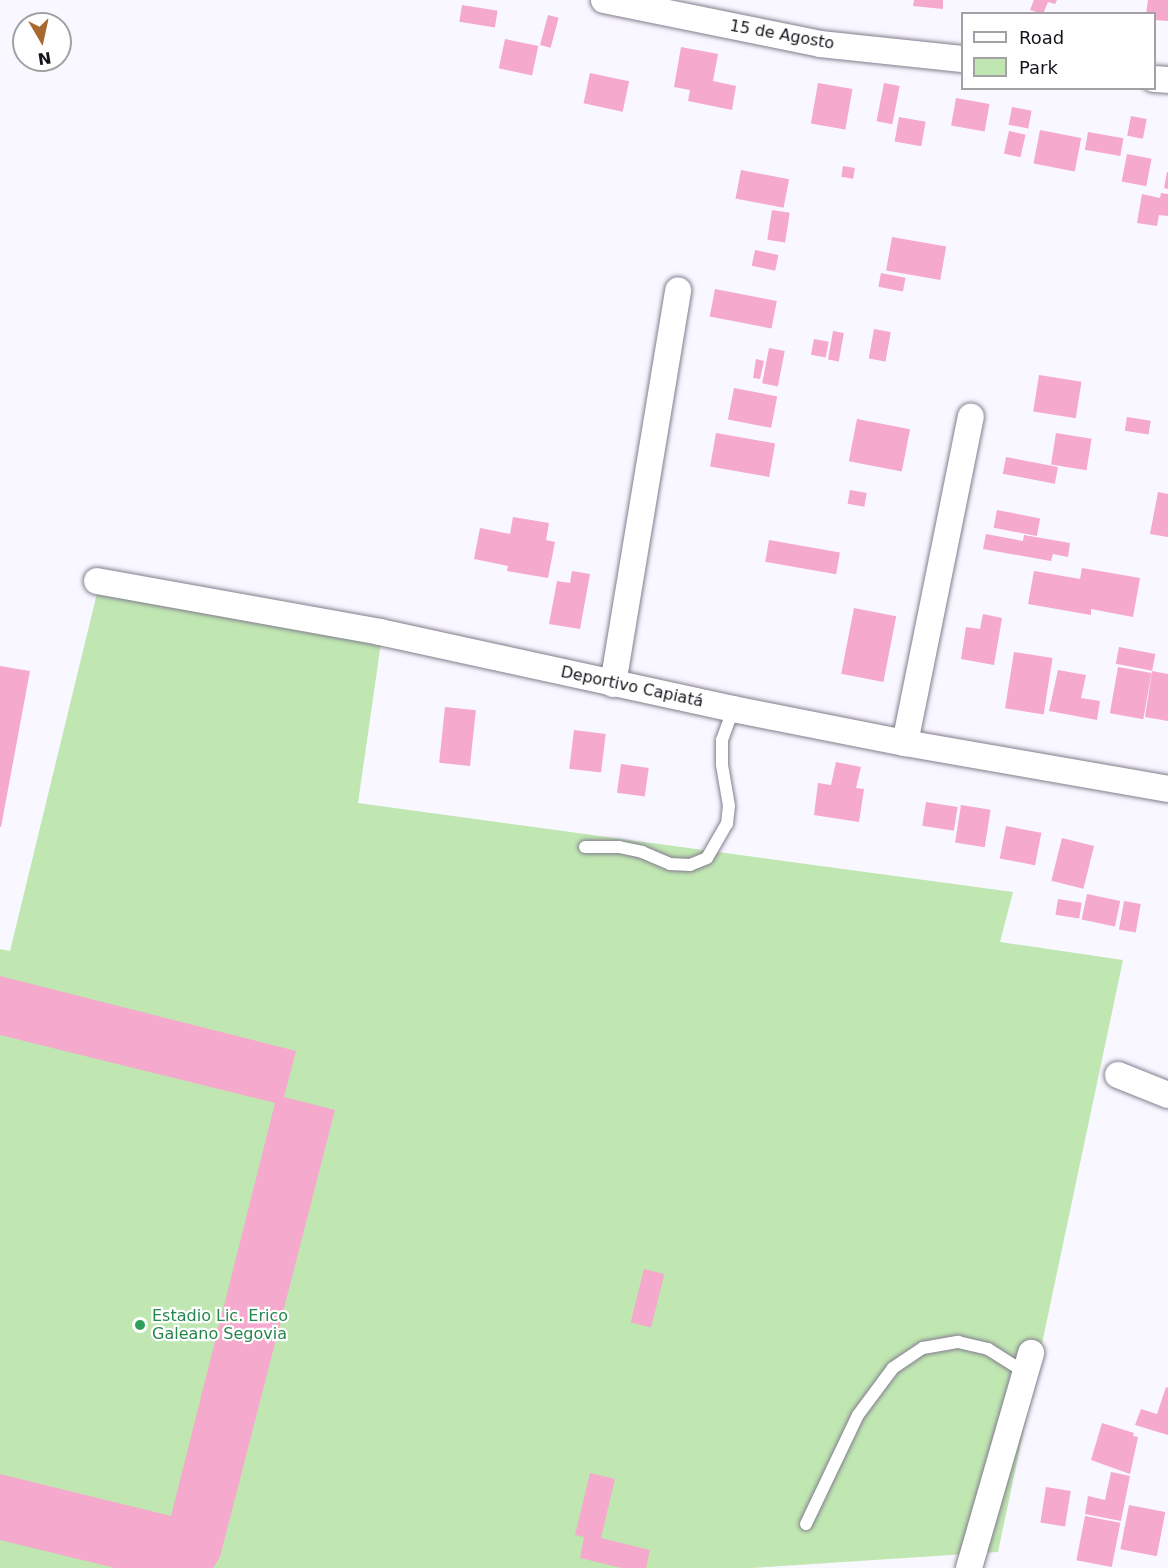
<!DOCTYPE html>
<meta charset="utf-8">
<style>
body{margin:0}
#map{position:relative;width:1168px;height:1568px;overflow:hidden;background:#f9f7ff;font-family:"DejaVu Sans",sans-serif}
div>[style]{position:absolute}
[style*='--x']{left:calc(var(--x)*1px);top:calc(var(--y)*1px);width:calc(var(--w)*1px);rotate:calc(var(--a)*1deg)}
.green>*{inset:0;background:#c0e7b2}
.building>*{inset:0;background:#f5a9cc;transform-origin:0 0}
.roads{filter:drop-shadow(0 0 2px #837d8e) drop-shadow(0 0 2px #837d8e)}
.service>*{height:12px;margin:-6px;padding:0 6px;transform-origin:6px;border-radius:6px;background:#fff}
.minor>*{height:26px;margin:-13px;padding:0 13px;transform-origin:13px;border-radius:13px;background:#fff}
.dots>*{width:16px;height:16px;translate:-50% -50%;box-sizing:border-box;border:3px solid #fff;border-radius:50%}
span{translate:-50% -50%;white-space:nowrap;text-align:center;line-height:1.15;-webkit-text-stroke:4.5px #fff;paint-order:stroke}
.street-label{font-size:16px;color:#17151c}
.leisure-label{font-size:16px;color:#27864d}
.left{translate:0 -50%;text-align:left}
.legend{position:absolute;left:961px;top:12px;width:195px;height:78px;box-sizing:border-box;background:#fff;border:2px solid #a2a1a4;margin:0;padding:8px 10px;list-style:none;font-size:18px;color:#17151c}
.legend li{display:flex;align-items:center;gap:12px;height:30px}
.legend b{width:30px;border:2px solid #a2a1a4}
.north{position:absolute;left:12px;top:12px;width:60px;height:60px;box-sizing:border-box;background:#fff;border:2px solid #a2a1a4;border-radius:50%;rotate:171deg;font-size:16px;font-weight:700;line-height:24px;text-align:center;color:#17151c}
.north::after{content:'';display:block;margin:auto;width:21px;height:27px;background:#a6692e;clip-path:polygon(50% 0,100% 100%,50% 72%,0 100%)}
</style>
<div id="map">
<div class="green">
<div style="clip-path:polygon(99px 585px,382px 636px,358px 803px,1013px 892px,1000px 942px,1123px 960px,998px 1552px,751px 1568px,0 1568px,0 949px,10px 951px)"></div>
</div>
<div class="building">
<div style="clip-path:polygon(914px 0,943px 0,943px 9px,913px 6px)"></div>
<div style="clip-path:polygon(1034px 0,1057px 0,1055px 4px,1048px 2px,1043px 14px,1030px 10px)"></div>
<div style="clip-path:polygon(1148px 0,1168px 0,1168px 21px,1154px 20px,1154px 14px,1146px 14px)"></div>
<div style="left:462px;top:5px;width:36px;height:17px;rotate:9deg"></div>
<div style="left:548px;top:15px;width:11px;height:31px;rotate:15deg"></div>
<div style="left:505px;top:39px;width:34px;height:30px;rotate:12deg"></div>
<div style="clip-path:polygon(681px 47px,718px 54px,713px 81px,736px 86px,732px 110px,688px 101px,690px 90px,674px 87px)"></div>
<div style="left:590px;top:73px;width:40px;height:31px;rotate:12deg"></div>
<div style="left:818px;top:83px;width:35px;height:41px;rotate:10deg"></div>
<div style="left:884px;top:83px;width:16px;height:39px;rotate:11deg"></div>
<div style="left:956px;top:98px;width:34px;height:28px;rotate:10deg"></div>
<div style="left:1012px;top:107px;width:20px;height:18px;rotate:11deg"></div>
<div style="left:1131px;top:116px;width:16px;height:20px;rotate:11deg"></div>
<div style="left:899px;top:117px;width:27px;height:25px;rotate:10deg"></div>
<div style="left:1040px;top:130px;width:42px;height:34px;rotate:11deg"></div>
<div style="left:1009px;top:131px;width:17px;height:23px;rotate:13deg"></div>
<div style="left:1088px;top:132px;width:36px;height:18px;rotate:10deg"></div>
<div style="left:1127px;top:154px;width:25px;height:28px;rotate:11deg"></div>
<div style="left:843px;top:166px;width:12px;height:11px;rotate:9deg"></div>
<div style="left:741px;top:170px;width:49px;height:29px;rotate:11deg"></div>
<div style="clip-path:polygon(1167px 172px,1168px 172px,1168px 189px,1164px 188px)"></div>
<div style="clip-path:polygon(1161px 193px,1168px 194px,1168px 216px,1159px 215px,1157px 226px,1137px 223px,1142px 194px,1160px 198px)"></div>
<div style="left:772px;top:210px;width:18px;height:30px;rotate:9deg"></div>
<div style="left:892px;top:237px;width:55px;height:34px;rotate:10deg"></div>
<div style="left:755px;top:250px;width:24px;height:16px;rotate:12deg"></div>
<div style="left:881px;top:273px;width:25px;height:14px;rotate:11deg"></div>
<div style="left:715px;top:289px;width:63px;height:28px;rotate:11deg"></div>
<div style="left:874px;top:329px;width:17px;height:30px;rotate:10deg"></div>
<div style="left:833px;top:331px;width:11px;height:29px;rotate:10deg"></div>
<div style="left:814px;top:339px;width:15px;height:16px;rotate:11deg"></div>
<div style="left:769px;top:348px;width:16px;height:36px;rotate:11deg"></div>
<div style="clip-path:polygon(756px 359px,764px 361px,760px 379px,753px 378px)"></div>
<div style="left:1039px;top:375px;width:43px;height:37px;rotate:9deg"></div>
<div style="left:734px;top:388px;width:44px;height:32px;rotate:11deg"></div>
<div style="left:1127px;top:417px;width:24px;height:14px;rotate:9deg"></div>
<div style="left:857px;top:419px;width:54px;height:43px;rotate:11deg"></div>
<div style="left:716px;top:433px;width:60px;height:34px;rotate:10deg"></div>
<div style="left:1056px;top:433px;width:36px;height:32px;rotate:9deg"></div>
<div style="left:1006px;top:457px;width:53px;height:17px;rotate:11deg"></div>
<div style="left:850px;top:490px;width:17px;height:14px;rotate:10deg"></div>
<div style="clip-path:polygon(1158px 492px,1168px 494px,1168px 537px,1150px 534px)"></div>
<div style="left:997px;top:510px;width:44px;height:18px;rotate:11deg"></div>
<div style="clip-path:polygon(513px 517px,549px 523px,546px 540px,555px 542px,548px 578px,507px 571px,508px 566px,474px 559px,480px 528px,510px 534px)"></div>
<div style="clip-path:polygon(986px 534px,1023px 541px,1024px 535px,1070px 543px,1068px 557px,1053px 554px,1051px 561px,983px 549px)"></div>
<div style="left:769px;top:540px;width:72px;height:22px;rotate:10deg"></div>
<div style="clip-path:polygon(1082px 568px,1140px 578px,1133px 617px,1091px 609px,1091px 615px,1028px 604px,1034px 571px,1080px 579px)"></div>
<div style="clip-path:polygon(572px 571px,590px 574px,580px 629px,549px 624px,557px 581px,570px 583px)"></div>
<div style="left:854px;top:608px;width:43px;height:67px;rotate:11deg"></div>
<div style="clip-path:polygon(983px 614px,1002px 618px,994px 665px,961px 659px,966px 627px,980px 629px)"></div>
<div style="left:1119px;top:647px;width:37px;height:17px;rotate:11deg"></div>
<div style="left:1014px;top:652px;width:39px;height:57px;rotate:9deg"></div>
<div style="clip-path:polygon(0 666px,30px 671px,1px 827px,0 827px)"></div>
<div style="left:1118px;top:667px;width:34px;height:47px;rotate:10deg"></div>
<div style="clip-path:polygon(1058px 670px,1086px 675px,1081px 698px,1100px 701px,1097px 720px,1049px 711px)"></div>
<div style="clip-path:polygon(1152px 671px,1168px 674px,1168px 721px,1145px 717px)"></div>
<div style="left:445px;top:707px;width:31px;height:56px;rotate:6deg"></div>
<div style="left:574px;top:730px;width:32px;height:39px;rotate:7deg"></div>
<div style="clip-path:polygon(836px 762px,861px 767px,856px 788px,864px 789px,859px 822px,814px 815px,818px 783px,831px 785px)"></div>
<div style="left:621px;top:764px;width:28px;height:29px;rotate:8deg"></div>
<div style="left:926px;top:802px;width:32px;height:24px;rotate:9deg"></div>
<div style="left:961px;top:805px;width:30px;height:38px;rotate:9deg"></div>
<div style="left:1006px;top:826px;width:36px;height:33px;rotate:11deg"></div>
<div style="left:1062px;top:838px;width:33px;height:44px;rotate:14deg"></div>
<div style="left:1087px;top:894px;width:34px;height:26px;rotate:12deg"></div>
<div style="left:1058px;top:899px;width:24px;height:16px;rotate:9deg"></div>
<div style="left:1124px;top:901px;width:17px;height:29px;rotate:10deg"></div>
<div style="clip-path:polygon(0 976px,296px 1051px,284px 1097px,335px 1110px,220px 1557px,213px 1568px,115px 1568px,0 1540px,0 1474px,171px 1516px,275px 1103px,0 1035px)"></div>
<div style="left:644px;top:1269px;width:21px;height:55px;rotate:14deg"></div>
<div style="clip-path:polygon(1166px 1387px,1168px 1388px,1168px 1435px,1135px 1425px,1141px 1409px,1157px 1414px)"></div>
<div style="clip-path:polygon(1102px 1423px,1134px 1433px,1133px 1436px,1138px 1437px,1130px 1474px,1091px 1460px)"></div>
<div style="clip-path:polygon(1111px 1472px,1130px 1476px,1121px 1521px,1085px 1514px,1088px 1496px,1105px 1500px)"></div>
<div style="clip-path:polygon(590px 1473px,615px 1479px,601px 1538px,650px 1550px,646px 1568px,622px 1568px,580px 1558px,584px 1537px,575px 1535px)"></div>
<div style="left:1046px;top:1487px;width:25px;height:36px;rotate:9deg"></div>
<div style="left:1129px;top:1505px;width:37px;height:45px;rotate:11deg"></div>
<div style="left:1085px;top:1516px;width:36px;height:45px;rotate:11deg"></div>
</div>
<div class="roads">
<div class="service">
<div style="--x:585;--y:847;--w:34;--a:0"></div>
<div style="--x:619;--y:847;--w:24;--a:12"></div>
<div style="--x:642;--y:852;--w:30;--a:23"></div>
<div style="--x:670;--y:864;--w:20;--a:3"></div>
<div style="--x:690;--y:865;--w:18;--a:-22"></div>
<div style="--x:707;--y:858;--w:39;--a:-60"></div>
<div style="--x:727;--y:824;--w:18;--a:-84"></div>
<div style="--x:729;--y:806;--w:42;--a:-99.7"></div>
<div style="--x:722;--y:765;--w:25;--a:-90"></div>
<div style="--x:722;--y:740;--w:33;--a:-70"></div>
<div style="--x:806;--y:1524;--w:121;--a:-64.5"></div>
<div style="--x:858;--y:1415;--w:59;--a:-53.3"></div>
<div style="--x:893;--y:1368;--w:36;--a:-34"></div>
<div style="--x:923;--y:1348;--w:36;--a:-10"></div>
<div style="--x:958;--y:1342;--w:31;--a:13"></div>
<div style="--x:988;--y:1349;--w:45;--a:32.3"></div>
</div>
<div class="minor">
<div style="--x:604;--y:0;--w:220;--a:11.5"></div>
<div style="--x:820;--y:44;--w:143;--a:6"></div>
<div style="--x:1154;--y:79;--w:14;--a:4"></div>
<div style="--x:97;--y:581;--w:288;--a:10.2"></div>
<div style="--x:380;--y:632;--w:361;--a:12.3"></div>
<div style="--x:733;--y:709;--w:175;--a:11.2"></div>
<div style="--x:905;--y:743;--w:267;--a:9.9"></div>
<div style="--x:613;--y:684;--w:399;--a:-80.6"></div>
<div style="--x:905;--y:743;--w:333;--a:-78.6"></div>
<div style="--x:1118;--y:1075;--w:54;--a:21.8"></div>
<div style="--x:969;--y:1568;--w:224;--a:-73.9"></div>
</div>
</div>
<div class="dots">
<div style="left:140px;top:1325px;background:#2e9e5b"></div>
</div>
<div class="street-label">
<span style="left:782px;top:35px;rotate:10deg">15 de Agosto</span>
<span style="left:632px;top:687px;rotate:12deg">Deportivo Capiatá</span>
</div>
<div class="leisure-label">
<span class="left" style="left:152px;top:1325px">Estadio Lic. Erico<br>Galeano Segovia</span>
</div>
<ul class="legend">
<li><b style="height:8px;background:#fff"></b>Road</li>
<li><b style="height:16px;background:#c0e7b2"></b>Park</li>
</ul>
<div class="north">N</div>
</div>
